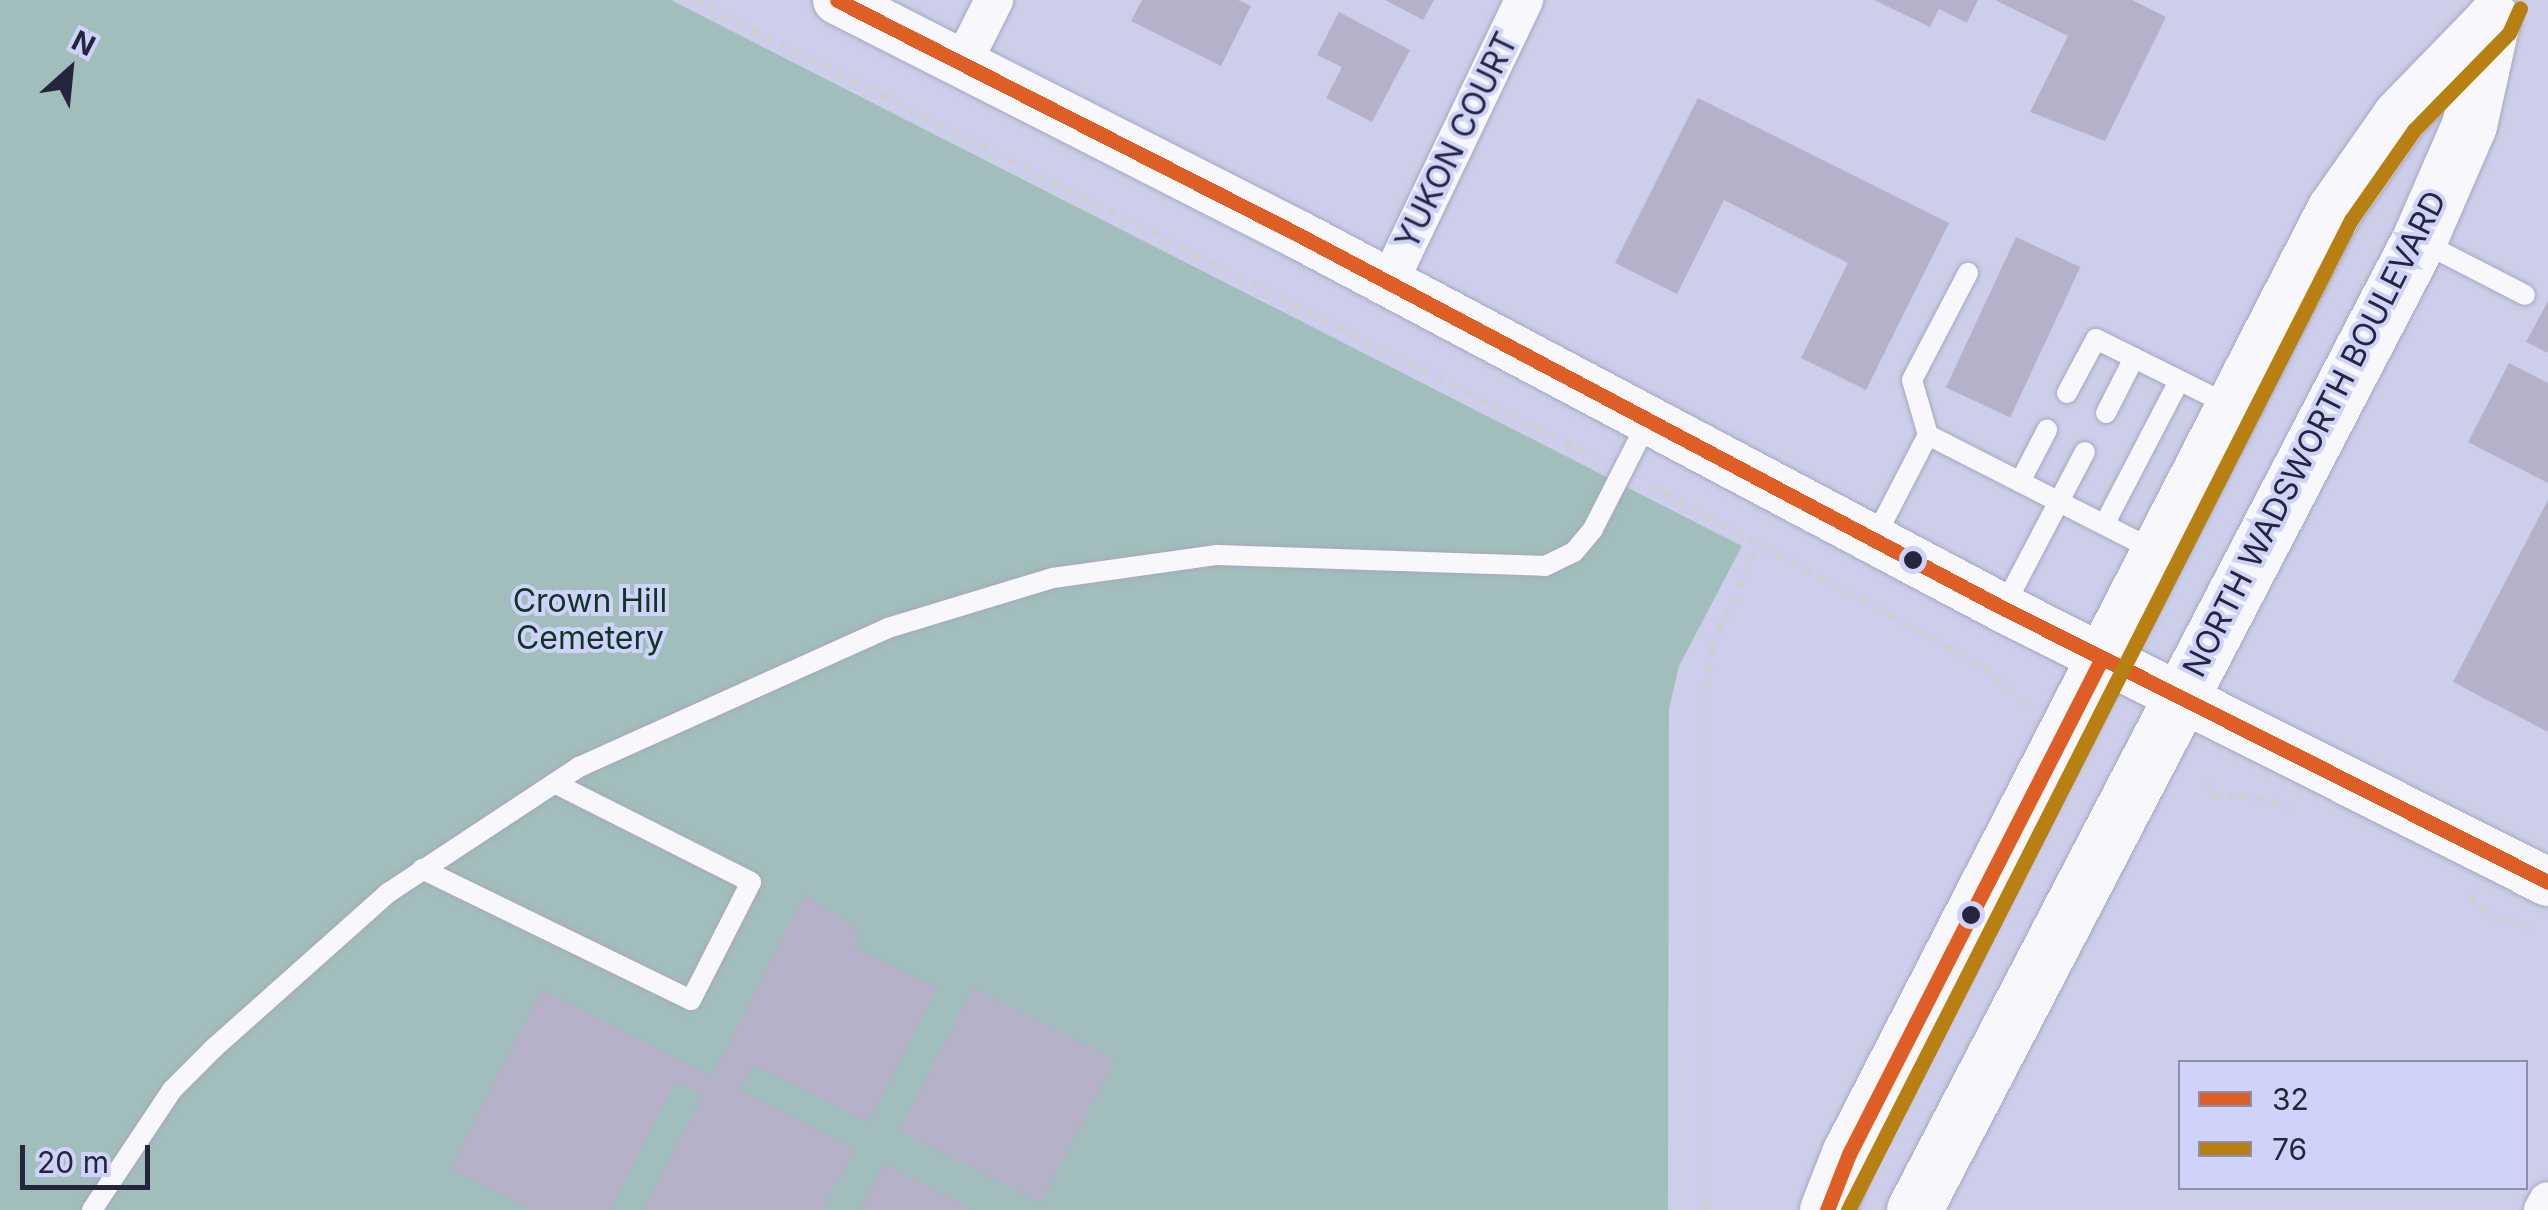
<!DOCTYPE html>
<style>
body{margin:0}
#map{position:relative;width:2548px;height:1210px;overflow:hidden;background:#cdceea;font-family:Inter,sans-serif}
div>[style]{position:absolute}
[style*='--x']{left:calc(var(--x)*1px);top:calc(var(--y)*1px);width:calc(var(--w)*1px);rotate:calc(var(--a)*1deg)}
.green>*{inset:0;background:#a1bebc}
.building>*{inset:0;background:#b5b1c9;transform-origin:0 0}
.path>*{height:6px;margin-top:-3px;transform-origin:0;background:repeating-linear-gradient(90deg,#cdced6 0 8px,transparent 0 16px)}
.roads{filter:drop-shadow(0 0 2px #a6a7bf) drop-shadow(0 0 2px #a6a7bf)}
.service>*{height:20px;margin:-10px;padding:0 10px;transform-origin:10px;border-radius:10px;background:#f8f8fc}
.minor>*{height:38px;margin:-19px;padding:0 19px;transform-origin:19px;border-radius:19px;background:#f8f8fc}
.tertiary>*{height:48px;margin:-24px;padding:0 24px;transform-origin:24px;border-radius:24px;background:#f8f8fc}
.primary>*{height:55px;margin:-27.5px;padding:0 27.5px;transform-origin:27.5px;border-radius:27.5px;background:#f8f8fc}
.bus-1>*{height:15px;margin:-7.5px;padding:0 7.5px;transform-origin:7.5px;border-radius:7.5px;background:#de5f25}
.bus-2>*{height:15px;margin:-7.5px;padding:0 7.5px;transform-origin:7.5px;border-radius:7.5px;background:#b88013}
.dots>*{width:28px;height:28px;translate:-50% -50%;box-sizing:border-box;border:5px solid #d0d3f9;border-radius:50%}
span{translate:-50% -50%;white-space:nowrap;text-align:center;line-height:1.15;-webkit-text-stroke:8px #d0d3f9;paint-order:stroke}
.street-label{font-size:32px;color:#25263e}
.park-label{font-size:32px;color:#0f3525}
.legend{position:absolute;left:2178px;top:1060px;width:350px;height:130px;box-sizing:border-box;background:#d0d3f9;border:2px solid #8c8eae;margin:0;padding:12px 18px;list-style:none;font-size:30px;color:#25263e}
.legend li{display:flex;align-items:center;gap:20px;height:50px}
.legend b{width:50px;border:2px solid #8c8eae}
.north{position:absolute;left:20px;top:20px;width:100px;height:100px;-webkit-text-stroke:8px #d0d3f9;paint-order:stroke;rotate:27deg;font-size:28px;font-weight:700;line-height:40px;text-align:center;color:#25263e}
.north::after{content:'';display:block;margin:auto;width:35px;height:45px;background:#25263e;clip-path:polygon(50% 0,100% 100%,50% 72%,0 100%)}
.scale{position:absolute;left:20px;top:1145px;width:130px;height:45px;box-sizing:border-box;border:5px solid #25263e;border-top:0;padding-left:12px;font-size:30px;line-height:35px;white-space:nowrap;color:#25263e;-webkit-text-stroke:8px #d0d3f9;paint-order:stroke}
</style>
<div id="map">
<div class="green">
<div style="clip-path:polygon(0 0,671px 0,1742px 546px,1679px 666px,1669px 709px,1668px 1210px,0 1210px)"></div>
</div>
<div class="building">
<div style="clip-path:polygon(1142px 0,1238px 0,1251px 6px,1221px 66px,1131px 21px)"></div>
<div style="clip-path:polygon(1385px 0,1434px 0,1423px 20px)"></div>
<div style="clip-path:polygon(1874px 0,1978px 0,1967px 23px,1939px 9px,1930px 27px)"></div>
<div style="clip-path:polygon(1995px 0,2132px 0,2166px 17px,2105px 141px,2030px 112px,2068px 36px)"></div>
<div style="clip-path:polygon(1339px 12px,1410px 50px,1372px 122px,1326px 98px,1342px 67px,1317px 55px)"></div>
<div style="clip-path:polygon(1698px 98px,1949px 223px,1866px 390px,1801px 358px,1848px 263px,1724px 200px,1677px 294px,1615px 263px)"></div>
<div style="left:2016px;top:237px;width:71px;height:166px;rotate:25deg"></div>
<div style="clip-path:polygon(2548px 301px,2548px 353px,2526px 342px)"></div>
<div style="clip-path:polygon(2509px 363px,2548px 383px,2548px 483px,2468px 442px)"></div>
<div style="clip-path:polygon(2548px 500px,2548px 732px,2453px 682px)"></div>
<div style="clip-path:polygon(805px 894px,858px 930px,855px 947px,937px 988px,868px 1123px,753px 1065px,740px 1090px,854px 1149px,822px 1210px,644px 1210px,703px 1095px,676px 1082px,610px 1210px,531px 1210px,450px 1169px,542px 989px,712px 1076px)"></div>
<div style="left:973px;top:987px;width:159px;height:162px;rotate:27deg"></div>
<div style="clip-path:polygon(884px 1164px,973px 1210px,861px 1210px)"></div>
</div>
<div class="path">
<div style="--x:695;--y:0;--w:1008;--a:26.95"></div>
<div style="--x:1650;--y:485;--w:380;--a:28.6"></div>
<div style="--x:1984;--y:667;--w:56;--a:42.8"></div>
<div style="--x:2206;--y:781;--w:17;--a:66"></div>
<div style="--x:2213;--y:797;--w:27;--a:-4"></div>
<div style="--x:2240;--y:795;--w:50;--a:12.7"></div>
<div style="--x:2469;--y:896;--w:33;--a:41"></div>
<div style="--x:2494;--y:918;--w:39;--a:13"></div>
<div style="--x:1706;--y:1210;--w:523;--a:-90"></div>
<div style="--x:1706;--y:687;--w:41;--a:-81.7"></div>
<div style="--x:1712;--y:646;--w:115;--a:-65.2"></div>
</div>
<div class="roads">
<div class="service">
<div style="--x:2420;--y:241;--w:118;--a:27.2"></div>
<div style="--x:2067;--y:393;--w:61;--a:-61.8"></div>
<div style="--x:2096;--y:339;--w:151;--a:26.4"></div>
<div style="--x:2106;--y:413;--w:62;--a:-63"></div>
<div style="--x:1928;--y:435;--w:57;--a:-106.2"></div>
<div style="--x:1912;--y:380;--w:121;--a:-62.4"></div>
<div style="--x:2020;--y:482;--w:59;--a:-62.6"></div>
<div style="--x:2104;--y:525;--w:162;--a:-62.5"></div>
<div style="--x:1874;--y:539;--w:117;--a:-62.6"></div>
<div style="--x:1928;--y:435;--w:256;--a:27"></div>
<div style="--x:2003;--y:608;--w:176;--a:-62.3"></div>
<div style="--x:422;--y:869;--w:299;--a:26"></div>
<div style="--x:691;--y:1000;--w:132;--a:-63"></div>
<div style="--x:751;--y:882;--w:220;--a:-153.3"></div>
<div style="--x:92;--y:1210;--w:144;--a:-56.3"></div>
<div style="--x:172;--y:1090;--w:59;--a:-45"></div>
<div style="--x:214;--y:1048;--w:233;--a:-41.7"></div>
<div style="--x:388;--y:893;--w:229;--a:-33.4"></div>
<div style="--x:579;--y:767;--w:339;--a:-24.2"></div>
<div style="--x:888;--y:628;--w:172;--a:-16.9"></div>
<div style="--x:1053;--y:578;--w:166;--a:-8"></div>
<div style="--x:1217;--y:555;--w:328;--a:1.9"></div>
<div style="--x:1545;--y:566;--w:32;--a:-26"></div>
<div style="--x:1574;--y:552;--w:30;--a:-50"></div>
<div style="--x:1593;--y:529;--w:121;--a:-63"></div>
</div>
<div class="minor">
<div style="--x:962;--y:64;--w:72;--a:-63.4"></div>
<div style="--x:1389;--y:282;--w:313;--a:-64.4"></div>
<div style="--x:2543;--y:1210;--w:10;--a:-61"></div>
</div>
<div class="tertiary">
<div style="--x:837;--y:0;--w:518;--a:26.96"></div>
<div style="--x:1299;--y:235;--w:797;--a:27.92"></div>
<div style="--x:2003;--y:608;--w:610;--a:26.69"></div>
</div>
<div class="primary">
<div style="--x:1827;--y:1210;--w:60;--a:-68.6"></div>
<div style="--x:1849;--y:1154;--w:1061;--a:-62.81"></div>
<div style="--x:2334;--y:210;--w:113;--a:-55"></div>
<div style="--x:2399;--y:117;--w:135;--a:-45.9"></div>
<div style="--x:1914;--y:1210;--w:1094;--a:-62.5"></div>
<div style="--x:2419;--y:240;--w:125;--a:-66.5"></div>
<div style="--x:2469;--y:125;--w:107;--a:-77.5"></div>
</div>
</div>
<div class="bus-1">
<div style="--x:837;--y:0;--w:518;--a:26.96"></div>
<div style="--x:1299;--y:235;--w:797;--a:27.92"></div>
<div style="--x:2003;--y:608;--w:610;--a:26.69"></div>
<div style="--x:1827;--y:1210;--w:60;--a:-68.6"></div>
<div style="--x:1849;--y:1154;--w:557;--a:-62.97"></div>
</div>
<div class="bus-2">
<div style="--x:1848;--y:1210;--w:1110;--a:-63.07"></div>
<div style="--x:2351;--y:220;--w:110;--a:-55"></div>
<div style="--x:2414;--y:130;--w:136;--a:-45.6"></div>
<div style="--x:2509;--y:33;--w:27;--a:-66"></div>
</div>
<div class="dots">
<div style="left:1913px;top:560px;background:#25263e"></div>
<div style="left:1971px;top:915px;background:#25263e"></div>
</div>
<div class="street-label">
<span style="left:1457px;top:141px;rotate:-64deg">YUKON COURT</span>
<span style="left:2315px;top:434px;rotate:-63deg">NORTH WADSWORTH BOULEVARD</span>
</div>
<div class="park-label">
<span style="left:590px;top:620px">Crown Hill<br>Cemetery</span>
</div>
<ul class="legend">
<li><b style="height:12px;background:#de5f25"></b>32</li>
<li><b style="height:12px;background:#b88013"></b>76</li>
</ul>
<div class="north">N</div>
<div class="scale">20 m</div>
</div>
